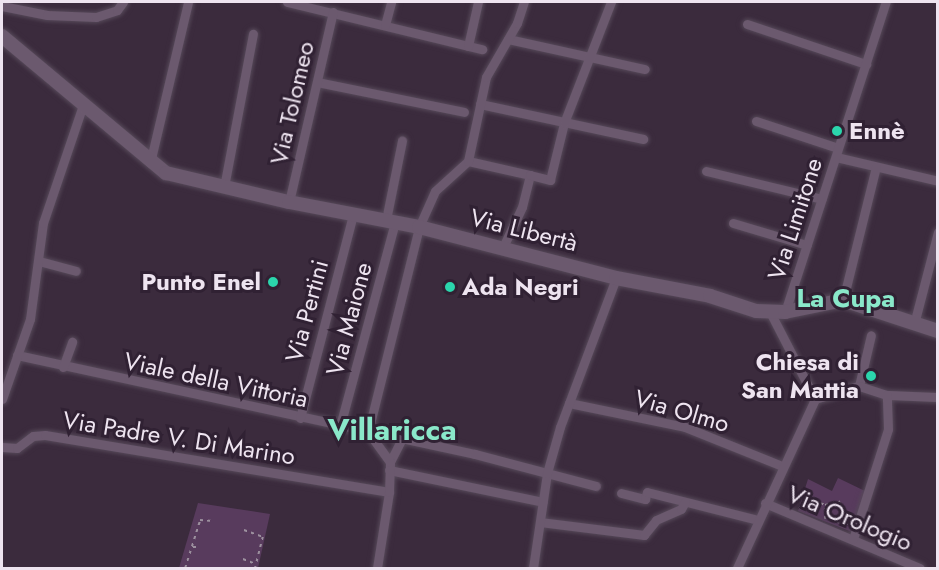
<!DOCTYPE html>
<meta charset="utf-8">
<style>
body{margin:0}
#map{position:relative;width:939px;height:570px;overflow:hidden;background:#3b2b3d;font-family:Jost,sans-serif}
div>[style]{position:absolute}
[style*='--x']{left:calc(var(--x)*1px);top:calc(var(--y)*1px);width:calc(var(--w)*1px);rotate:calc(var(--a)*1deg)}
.green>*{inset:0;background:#583b5d}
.path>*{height:1.5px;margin-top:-0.75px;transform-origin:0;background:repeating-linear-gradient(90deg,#9c909e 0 3px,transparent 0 7.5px)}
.roads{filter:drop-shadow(0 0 2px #564959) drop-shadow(0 0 2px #564959)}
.street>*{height:9px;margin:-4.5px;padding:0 4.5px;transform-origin:4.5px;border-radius:4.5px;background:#6b596e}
.secondary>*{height:14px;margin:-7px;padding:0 7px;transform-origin:7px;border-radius:7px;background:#6b596e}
.dots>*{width:16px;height:16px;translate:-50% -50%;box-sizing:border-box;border:3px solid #302133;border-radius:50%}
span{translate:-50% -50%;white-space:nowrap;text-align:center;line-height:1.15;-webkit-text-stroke:6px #302133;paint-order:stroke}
.street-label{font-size:24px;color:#eee4f0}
.poi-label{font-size:24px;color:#eee4f0;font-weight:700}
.left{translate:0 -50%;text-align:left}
.right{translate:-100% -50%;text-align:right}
.neighbourhood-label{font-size:26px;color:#8ae8ca;font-weight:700}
.district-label{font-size:30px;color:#8ae8ca;font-weight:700}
.frame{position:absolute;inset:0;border:3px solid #eee4f0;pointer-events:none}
</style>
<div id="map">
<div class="green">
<div style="clip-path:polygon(838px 478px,865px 491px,852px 532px,798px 511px,808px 479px,832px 491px)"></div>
<div style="clip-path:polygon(198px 503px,270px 514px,258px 568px,179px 568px)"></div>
</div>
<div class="path">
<div style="--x:807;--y:497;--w:20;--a:24"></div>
<div style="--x:825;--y:505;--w:15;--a:-16"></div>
<div style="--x:839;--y:501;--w:28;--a:71"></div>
<div style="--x:799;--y:509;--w:6;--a:-59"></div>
<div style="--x:825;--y:519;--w:13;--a:-90"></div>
<div style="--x:837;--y:523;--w:10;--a:-45"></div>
<div style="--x:244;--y:530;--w:20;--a:20"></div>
<div style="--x:263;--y:537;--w:32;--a:104"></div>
<div style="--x:193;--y:547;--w:8;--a:0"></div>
<div style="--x:243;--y:559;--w:14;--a:21"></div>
<div style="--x:185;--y:568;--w:50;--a:-72.6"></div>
<div style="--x:200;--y:520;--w:13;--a:4"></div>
</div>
<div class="roads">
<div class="street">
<div style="--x:287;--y:2;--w:201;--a:13.6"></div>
<div style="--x:2;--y:6;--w:46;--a:11.3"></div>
<div style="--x:47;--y:15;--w:49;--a:2.3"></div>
<div style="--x:96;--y:17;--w:22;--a:-18"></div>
<div style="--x:117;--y:10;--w:10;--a:-53"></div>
<div style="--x:747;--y:24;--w:126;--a:18.6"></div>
<div style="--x:385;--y:25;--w:24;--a:-75"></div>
<div style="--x:508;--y:39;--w:140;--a:12.4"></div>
<div style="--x:468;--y:46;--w:45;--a:-77.2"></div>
<div style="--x:317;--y:82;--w:150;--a:11.5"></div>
<div style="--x:480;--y:104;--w:167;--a:12.1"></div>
<div style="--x:756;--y:121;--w:86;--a:18.2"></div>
<div style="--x:836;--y:157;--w:105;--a:13.2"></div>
<div style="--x:468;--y:161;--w:64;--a:12.7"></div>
<div style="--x:150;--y:163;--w:165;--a:-76.7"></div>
<div style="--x:706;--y:171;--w:119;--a:13.6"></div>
<div style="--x:224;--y:187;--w:156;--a:-79.3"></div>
<div style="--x:289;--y:202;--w:195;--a:-77"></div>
<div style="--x:386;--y:220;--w:81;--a:-78.6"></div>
<div style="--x:733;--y:223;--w:77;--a:16.6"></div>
<div style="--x:503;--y:247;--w:44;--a:-64.6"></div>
<div style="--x:522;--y:207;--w:33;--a:-76"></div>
<div style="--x:530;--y:175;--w:21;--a:14"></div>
<div style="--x:550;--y:180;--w:59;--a:-76.2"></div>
<div style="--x:564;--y:123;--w:130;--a:-68.8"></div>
<div style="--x:39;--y:261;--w:38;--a:15"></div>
<div style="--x:843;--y:300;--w:137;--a:-76.1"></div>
<div style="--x:770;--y:312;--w:98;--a:62.7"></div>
<div style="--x:785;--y:312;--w:326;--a:-72"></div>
<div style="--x:914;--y:324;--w:95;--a:-75.4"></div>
<div style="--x:17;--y:355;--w:469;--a:12.2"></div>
<div style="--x:475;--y:454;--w:125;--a:14.8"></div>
<div style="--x:63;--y:367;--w:27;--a:-70"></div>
<div style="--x:859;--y:386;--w:52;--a:-76.8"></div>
<div style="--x:2;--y:399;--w:85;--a:-70.7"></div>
<div style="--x:30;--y:319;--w:97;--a:-82.3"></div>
<div style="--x:43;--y:223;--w:125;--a:-71.3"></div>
<div style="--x:815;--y:399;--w:46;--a:-16.5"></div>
<div style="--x:859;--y:386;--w:29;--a:18"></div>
<div style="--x:887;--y:395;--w:51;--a:2.2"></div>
<div style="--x:569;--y:403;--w:118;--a:11.7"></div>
<div style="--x:685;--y:427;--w:105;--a:21.9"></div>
<div style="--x:300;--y:418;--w:211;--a:-75.4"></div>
<div style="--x:340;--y:426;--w:211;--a:-74.9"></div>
<div style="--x:2;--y:447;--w:15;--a:4"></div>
<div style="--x:17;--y:448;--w:20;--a:-37"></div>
<div style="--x:33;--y:436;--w:12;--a:-5"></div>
<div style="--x:45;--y:435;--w:349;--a:9.4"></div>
<div style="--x:390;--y:462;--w:25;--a:-63"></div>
<div style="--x:389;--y:470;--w:157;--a:11.7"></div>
<div style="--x:621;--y:493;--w:25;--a:14"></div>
<div style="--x:645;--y:499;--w:7;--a:-74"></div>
<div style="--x:647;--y:492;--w:114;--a:14.2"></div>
<div style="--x:765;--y:503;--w:168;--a:22.8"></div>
<div style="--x:540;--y:522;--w:105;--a:7.1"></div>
<div style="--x:644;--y:535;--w:19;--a:-51"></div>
<div style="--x:656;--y:520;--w:27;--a:-24"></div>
<div style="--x:681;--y:509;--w:8;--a:-60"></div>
<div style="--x:853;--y:539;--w:115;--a:-72.3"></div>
<div style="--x:888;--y:429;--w:34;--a:-92"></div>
<div style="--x:377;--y:568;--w:77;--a:-81"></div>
<div style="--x:389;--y:492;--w:30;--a:-88"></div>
<div style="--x:390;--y:462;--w:37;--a:-126"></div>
<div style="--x:368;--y:432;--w:211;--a:-76"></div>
<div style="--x:419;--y:227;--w:39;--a:-66"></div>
<div style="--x:435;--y:191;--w:45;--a:-42.3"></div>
<div style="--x:468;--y:161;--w:86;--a:-77.9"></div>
<div style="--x:486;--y:77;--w:62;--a:-60.1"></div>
<div style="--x:517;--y:23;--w:22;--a:-72"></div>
<div style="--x:533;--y:568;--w:96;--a:-81.6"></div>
<div style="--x:547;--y:473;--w:48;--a:-74.2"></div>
<div style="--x:560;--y:427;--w:159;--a:-69.4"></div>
<div style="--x:737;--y:568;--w:186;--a:-65.2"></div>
</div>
<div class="secondary">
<div style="--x:2;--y:36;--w:214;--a:39.9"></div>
<div style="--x:166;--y:173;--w:126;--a:13.3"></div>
<div style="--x:289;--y:202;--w:132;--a:10.9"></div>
<div style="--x:419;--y:227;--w:203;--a:14.5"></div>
<div style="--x:616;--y:278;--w:96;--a:10.8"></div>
<div style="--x:710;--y:296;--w:48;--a:18.1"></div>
<div style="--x:756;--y:311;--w:29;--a:2"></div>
<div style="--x:785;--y:312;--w:59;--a:-11.7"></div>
<div style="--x:843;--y:300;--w:100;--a:18.1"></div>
</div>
</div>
<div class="dots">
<div style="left:837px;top:131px;background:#2bd5ac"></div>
<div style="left:273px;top:282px;background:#2bd5ac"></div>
<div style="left:450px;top:287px;background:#2bd5ac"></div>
<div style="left:871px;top:376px;background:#2bd5ac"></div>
</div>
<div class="street-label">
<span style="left:292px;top:103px;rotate:-77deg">Via Tolomeo</span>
<span style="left:795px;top:219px;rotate:-72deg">Via Limitone</span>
<span style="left:524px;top:230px;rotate:14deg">Via Libertà</span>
<span style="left:307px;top:311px;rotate:-75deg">Via Pertini</span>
<span style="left:349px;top:319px;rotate:-75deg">Via Maione</span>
<span style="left:216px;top:380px;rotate:12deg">Viale della Vittoria</span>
<span style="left:682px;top:411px;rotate:16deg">Via Olmo</span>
<span style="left:179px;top:438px;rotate:9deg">Via Padre V. Di Marino</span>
<span style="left:850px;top:518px;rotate:23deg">Via Orologio</span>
</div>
<div class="poi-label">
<span class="left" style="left:849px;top:131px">Ennè</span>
<span class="right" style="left:261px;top:282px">Punto Enel</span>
<span class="left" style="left:462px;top:287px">Ada Negri</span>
<span class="right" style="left:859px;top:376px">Chiesa di<br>San Mattia</span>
</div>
<div class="neighbourhood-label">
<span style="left:846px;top:299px">La Cupa</span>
</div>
<div class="district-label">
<span style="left:392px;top:430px">Villaricca</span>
</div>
<div class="frame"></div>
</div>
